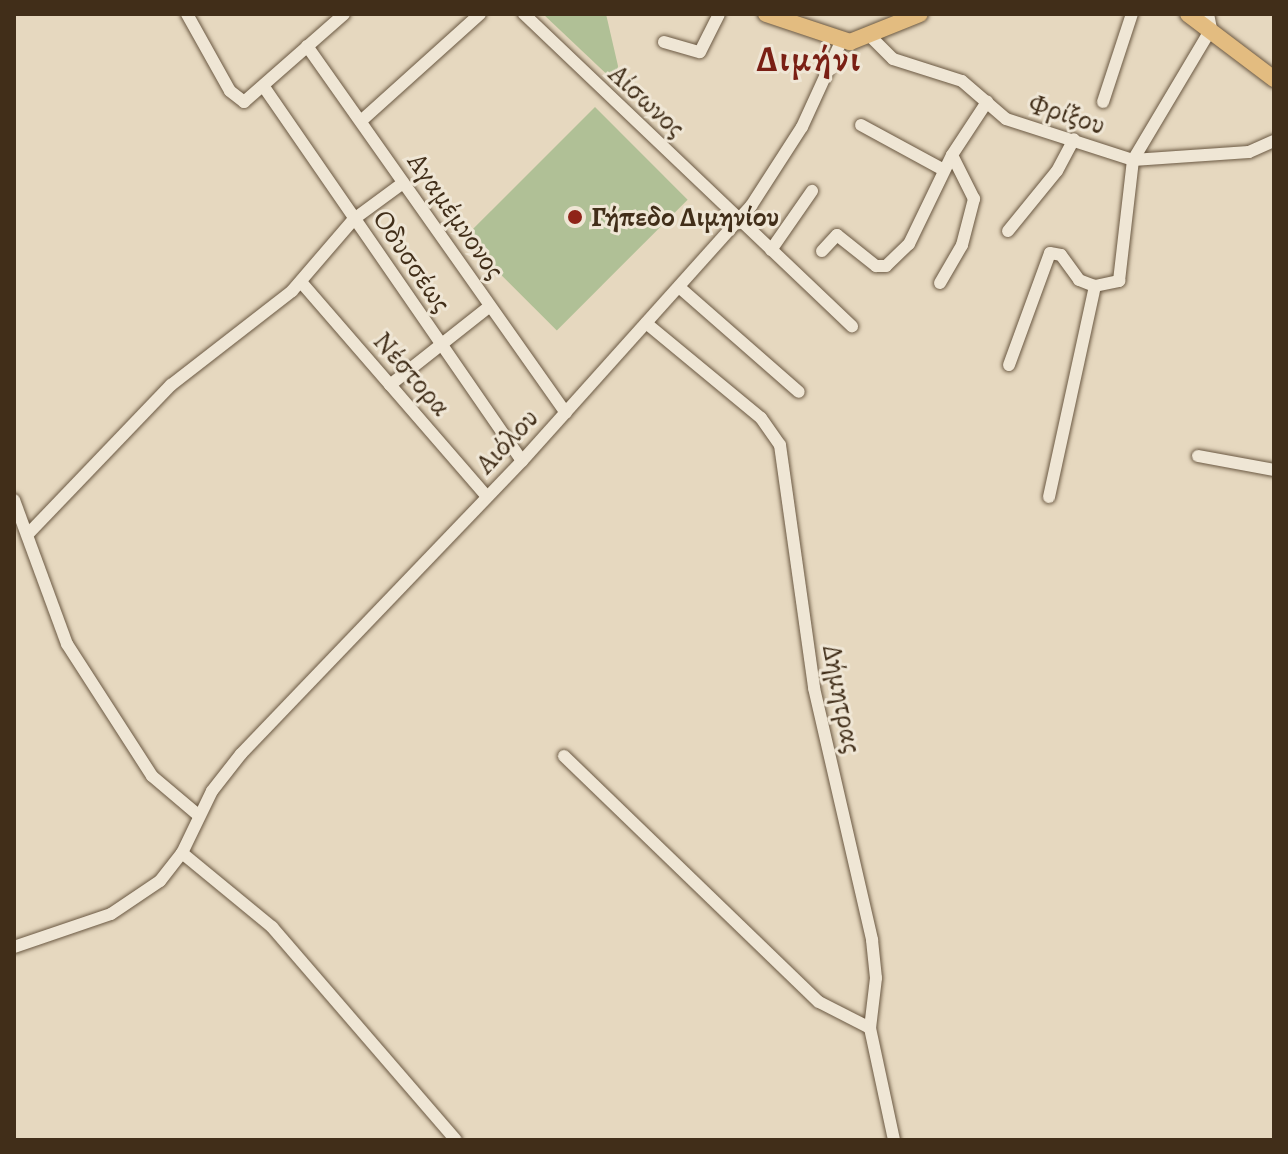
<!DOCTYPE html>
<meta charset="utf-8">
<style>
body{margin:0}
#map{position:relative;width:1288px;height:1154px;overflow:hidden;background:#e6d8bf;font-family:Alegreya,serif}
div>[style]{position:absolute}
[style*='--x']{left:calc(var(--x)*1px);top:calc(var(--y)*1px);width:calc(var(--w)*1px);rotate:calc(var(--a)*1deg)}
.green>*{inset:0;background:#b0c096;transform-origin:0 0}
.roads{filter:drop-shadow(0 0 2px #6a5842) drop-shadow(0 0 2px #6a5842)}
.minor>*{height:12px;margin:-6px;padding:0 6px;transform-origin:6px;border-radius:6px;background:#efe6d5}
.major>*{height:16px;margin:-8px;padding:0 8px;transform-origin:8px;border-radius:8px;background:#e3bc80}
.dots>*{width:22px;height:22px;translate:-50% -50%;box-sizing:border-box;border:4px solid #efe6d5;border-radius:50%}
span{translate:-50% -50%;white-space:nowrap;text-align:center;line-height:1.15;-webkit-text-stroke:6px #efe6d5;paint-order:stroke}
.street-label{font-size:28px;color:#412e19}
.poi-label{font-size:28px;color:#412e19;font-weight:700}
.left{translate:0 -50%;text-align:left}
.district-label{font-size:36px;color:#7a1f14;font-weight:700;letter-spacing:2px}
.frame{position:absolute;inset:0;border:16px solid #412e19;pointer-events:none}
</style>
<div id="map">
<div class="green">
<div style="clip-path:polygon(543px 14px,606px 14px,618px 66px,616px 83px)"></div>
<div style="left:595px;top:107px;width:131px;height:185px;rotate:45deg"></div>
</div>
<div class="roads">
<div class="minor">
<div style="--x:187;--y:14;--w:88;--a:60.8"></div>
<div style="--x:230;--y:91;--w:18;--a:38"></div>
<div style="--x:244;--y:102;--w:133;--a:-41.3"></div>
<div style="--x:524;--y:14;--w:453;--a:43.6"></div>
<div style="--x:869;--y:35;--w:34;--a:45"></div>
<div style="--x:893;--y:59;--w:72;--a:17.7"></div>
<div style="--x:962;--y:81;--w:58;--a:40.8"></div>
<div style="--x:1006;--y:119;--w:133;--a:17.9"></div>
<div style="--x:1133;--y:160;--w:116;--a:-3.9"></div>
<div style="--x:1249;--y:152;--w:27;--a:-24"></div>
<div style="--x:664;--y:42;--w:37;--a:16"></div>
<div style="--x:700;--y:52;--w:42;--a:-63.4"></div>
<div style="--x:307;--y:46;--w:449;--a:54.8"></div>
<div style="--x:264;--y:87;--w:454;--a:55.4"></div>
<div style="--x:1103;--y:102;--w:93;--a:-71.8"></div>
<div style="--x:361;--y:121;--w:160;--a:-42"></div>
<div style="--x:861;--y:125;--w:94;--a:28.5"></div>
<div style="--x:1008;--y:231;--w:77;--a:-50.8"></div>
<div style="--x:1057;--y:171;--w:36;--a:-62"></div>
<div style="--x:771;--y:250;--w:72;--a:-55.2"></div>
<div style="--x:822;--y:251;--w:22;--a:-47"></div>
<div style="--x:837;--y:235;--w:50;--a:38.5"></div>
<div style="--x:876;--y:266;--w:10;--a:0"></div>
<div style="--x:886;--y:266;--w:32;--a:-44"></div>
<div style="--x:909;--y:244;--w:99;--a:-64.2"></div>
<div style="--x:952;--y:155;--w:64;--a:-56.6"></div>
<div style="--x:301;--y:282;--w:284;--a:49.1"></div>
<div style="--x:940;--y:283;--w:44;--a:-59.9"></div>
<div style="--x:962;--y:245;--w:48;--a:-75.4"></div>
<div style="--x:974;--y:199;--w:49;--a:-116.6"></div>
<div style="--x:679;--y:287;--w:159;--a:41.2"></div>
<div style="--x:646;--y:323;--w:149;--a:39.6"></div>
<div style="--x:761;--y:418;--w:33;--a:55"></div>
<div style="--x:780;--y:445;--w:245;--a:82"></div>
<div style="--x:814;--y:688;--w:259;--a:77"></div>
<div style="--x:872;--y:940;--w:38;--a:84"></div>
<div style="--x:876;--y:978;--w:50;--a:96.8"></div>
<div style="--x:870;--y:1028;--w:115;--a:77.9"></div>
<div style="--x:1009;--y:365;--w:119;--a:-69.9"></div>
<div style="--x:1050;--y:253;--w:11;--a:10"></div>
<div style="--x:1061;--y:255;--w:31;--a:54"></div>
<div style="--x:1079;--y:280;--w:17;--a:21"></div>
<div style="--x:1095;--y:286;--w:25;--a:-12"></div>
<div style="--x:1119;--y:281;--w:122;--a:-83.4"></div>
<div style="--x:1133;--y:160;--w:152;--a:-59.2"></div>
<div style="--x:1211;--y:29;--w:15;--a:-101"></div>
<div style="--x:390;--y:385;--w:127;--a:-38.3"></div>
<div style="--x:1198;--y:456;--w:77;--a:10.4"></div>
<div style="--x:1049;--y:497;--w:216;--a:-77.7"></div>
<div style="--x:14;--y:500;--w:153;--a:69.8"></div>
<div style="--x:67;--y:644;--w:157;--a:57.2"></div>
<div style="--x:152;--y:776;--w:59;--a:40.2"></div>
<div style="--x:28;--y:534;--w:207;--a:-46.2"></div>
<div style="--x:171;--y:385;--w:153;--a:-37.8"></div>
<div style="--x:292;--y:291;--w:95;--a:-49.3"></div>
<div style="--x:354;--y:219;--w:61;--a:-36.3"></div>
<div style="--x:564;--y:756;--w:354;--a:44"></div>
<div style="--x:819;--y:1002;--w:57;--a:27"></div>
<div style="--x:182;--y:853;--w:117;--a:39.4"></div>
<div style="--x:272;--y:927;--w:281;--a:49.2"></div>
<div style="--x:14;--y:947;--w:102;--a:-18.8"></div>
<div style="--x:111;--y:914;--w:59;--a:-34"></div>
<div style="--x:160;--y:881;--w:36;--a:-52"></div>
<div style="--x:182;--y:853;--w:69;--a:-64.2"></div>
<div style="--x:212;--y:791;--w:47;--a:-51.9"></div>
<div style="--x:241;--y:754;--w:406;--a:-46.2"></div>
<div style="--x:522;--y:461;--w:343;--a:-48.1"></div>
<div style="--x:751;--y:206;--w:94;--a:-57.2"></div>
<div style="--x:802;--y:127;--w:94;--a:-65.4"></div>
</div>
<div class="major">
<div style="--x:766;--y:14;--w:89;--a:18.4"></div>
<div style="--x:850;--y:42;--w:75;--a:-21.8"></div>
<div style="--x:1188;--y:14;--w:108;--a:37.1"></div>
</div>
</div>
<div class="dots">
<div style="left:575px;top:217px;background:#8f2418"></div>
</div>
<div class="street-label">
<span style="left:647px;top:101px;rotate:43deg">Αίσωνος</span>
<span style="left:1067px;top:114px;rotate:18deg">Φρίξου</span>
<span style="left:456px;top:216px;rotate:55deg">Αγαμέμνονος</span>
<span style="left:412px;top:261px;rotate:56deg">Οδυσσέως</span>
<span style="left:412px;top:374px;rotate:49deg">Νέστορα</span>
<span style="left:507px;top:441px;rotate:-47deg">Αιόλου</span>
<span style="left:842px;top:699px;rotate:79deg">Δήμητρας</span>
</div>
<div class="poi-label">
<span class="left" style="left:591px;top:217px">Γήπεδο Διμηνίου</span>
</div>
<div class="district-label">
<span style="left:809px;top:59px">Διμήνι</span>
</div>
<div class="frame"></div>
</div>
